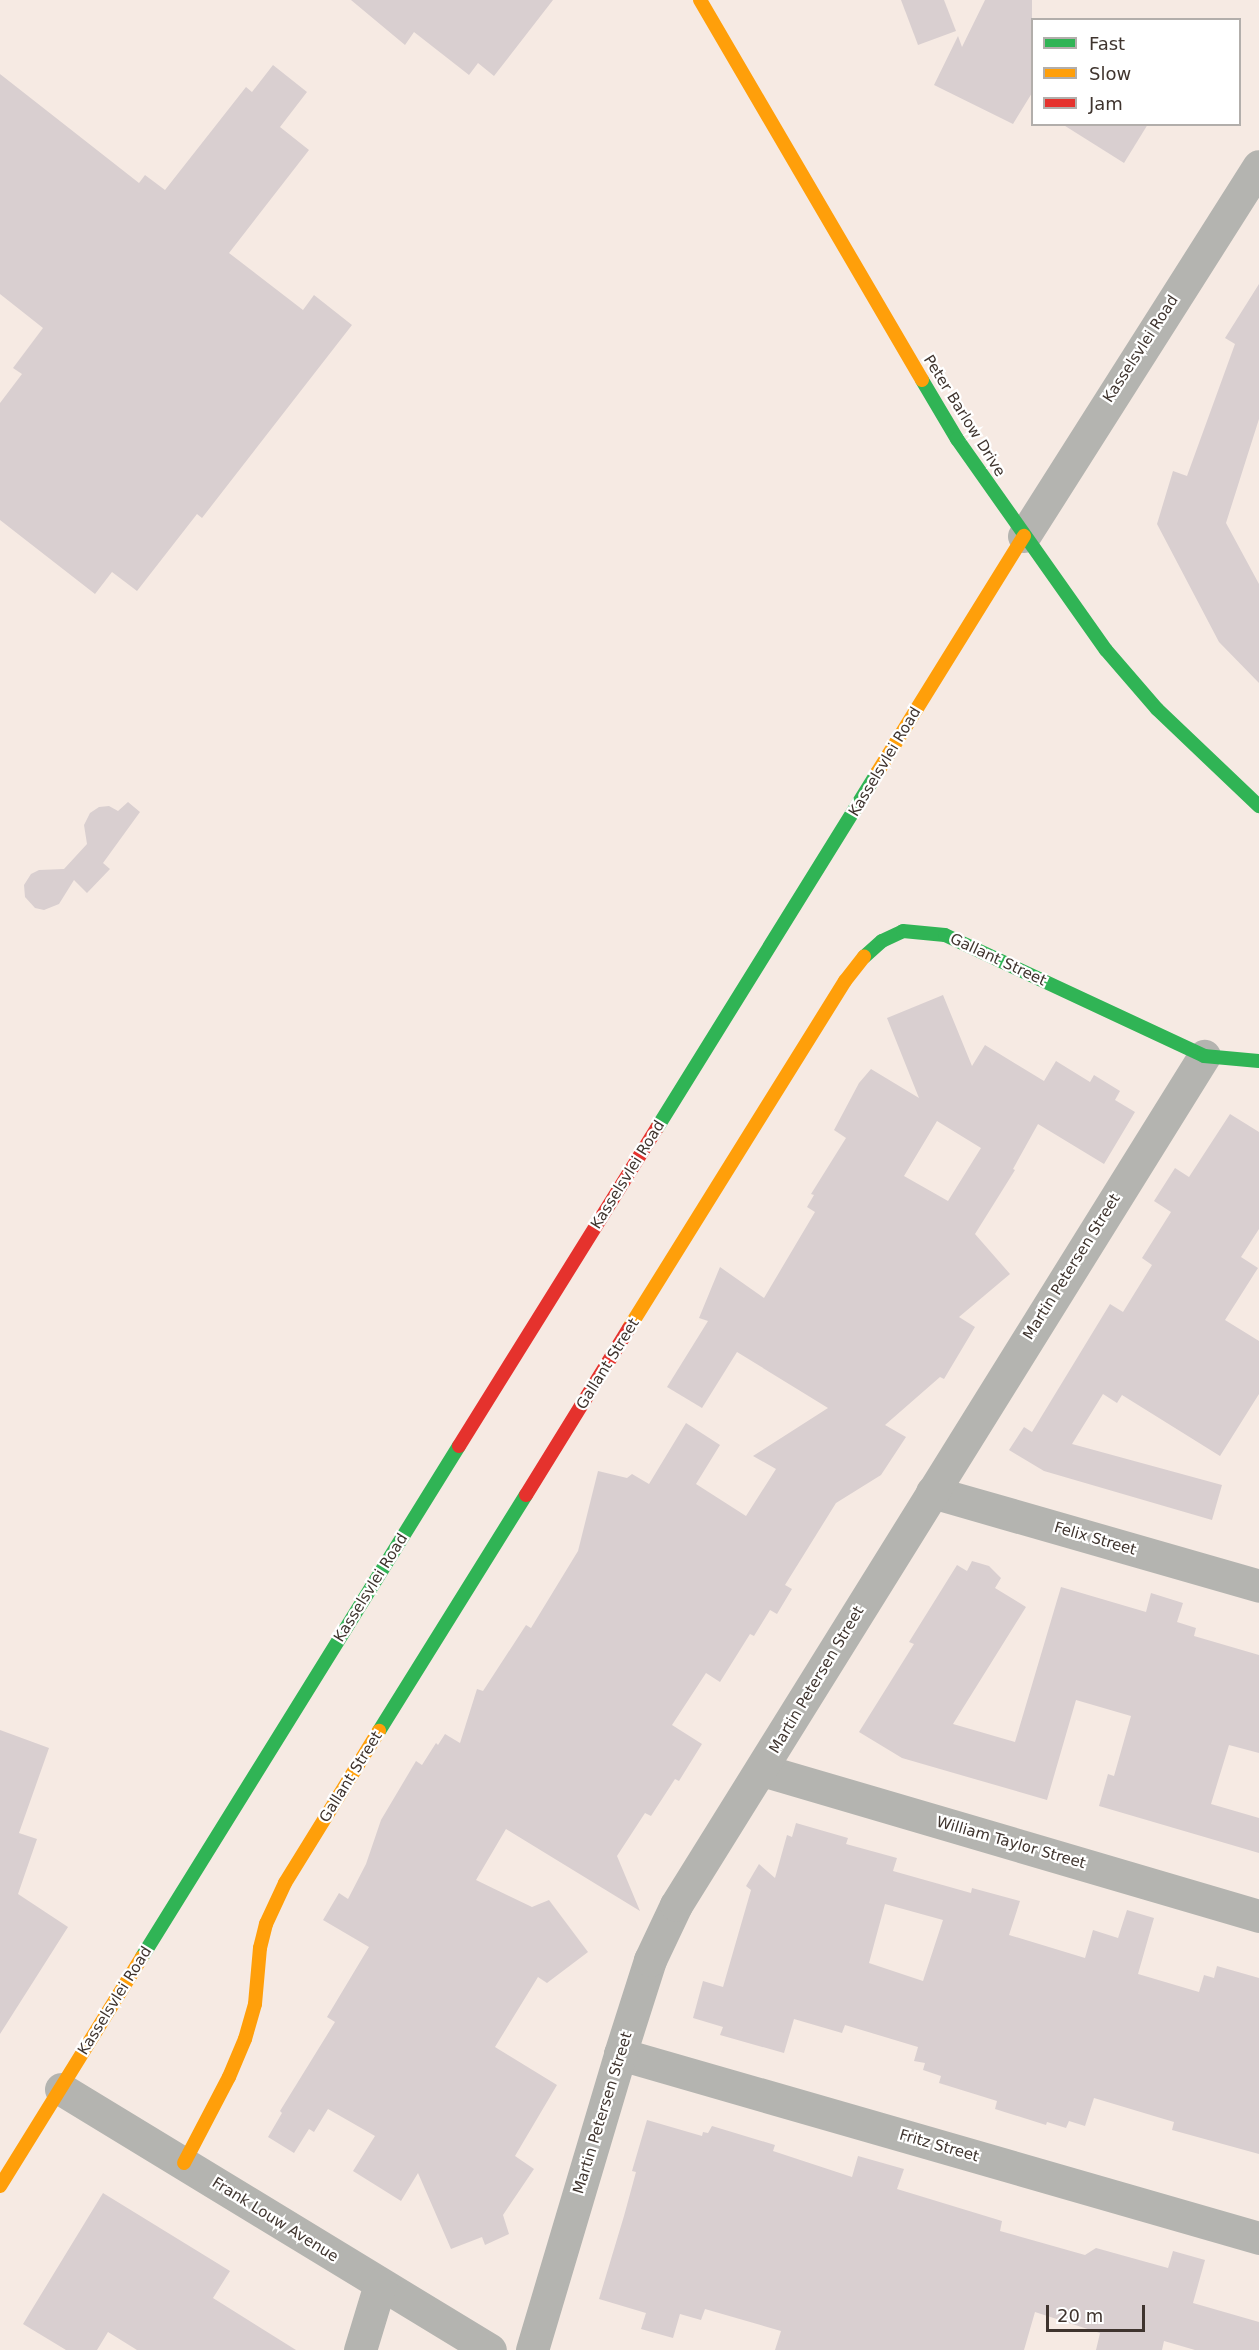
<!DOCTYPE html>
<style>
body{margin:0}
#map{position:relative;width:1259px;height:2350px;overflow:hidden;background:#f6eae3;font-family:"DejaVu Sans",sans-serif}
div>[style]{position:absolute}
[style*='--x']{left:calc(var(--x)*1px);top:calc(var(--y)*1px);width:calc(var(--w)*1px);rotate:calc(var(--a)*1deg)}
.building>*{inset:0;background:#d9cfd0}
.street>*{height:33px;margin:-16.5px;padding:0 16.5px;transform-origin:16.5px;border-radius:16.5px;background:#b4b4b0}
.fast>*{height:14px;margin:-7px;padding:0 7px;transform-origin:7px;border-radius:7px;background:#30b455}
.slow>*{height:14px;margin:-7px;padding:0 7px;transform-origin:7px;border-radius:7px;background:#ff9f0a}
.jam>*{height:14px;margin:-7px;padding:0 7px;transform-origin:7px;border-radius:7px;background:#e5322d}
span{translate:-50% -50%;white-space:nowrap;text-align:center;line-height:1.15;-webkit-text-stroke:4.5px #fff;paint-order:stroke}
.street-label{font-size:15px;color:#3f342e}
.legend{position:absolute;left:1031px;top:18px;width:210px;height:108px;box-sizing:border-box;background:#fff;border:2px solid #b2aeab;margin:0;padding:8px 10px;list-style:none;font-size:18px;color:#3f342e}
.legend li{display:flex;align-items:center;gap:12px;height:30px}
.legend b{width:30px;border:2px solid #b2aeab}
.scale{position:absolute;left:1046px;top:2305px;width:99px;height:27px;box-sizing:border-box;border:3px solid #3f342e;border-top:0;padding-left:8px;font-size:18px;line-height:21px;white-space:nowrap;color:#3f342e;-webkit-text-stroke:4px #fff;paint-order:stroke}
</style>
<div id="map">
<div class="building">
<div style="clip-path:polygon(351px 0,553px 0,494px 76px,478px 63px,469px 75px,414px 32px,405px 45px)"></div>
<div style="clip-path:polygon(901px 0,944px 0,956px 31px,918px 45px)"></div>
<div style="clip-path:polygon(985px 0,1032px 0,1032px 93px,1013px 124px,934px 85px,958px 36px,962px 47px)"></div>
<div style="clip-path:polygon(273px 65px,307px 92px,280px 127px,309px 150px,229px 253px,303px 310px,314px 295px,352px 325px,202px 518px,197px 514px,137px 591px,112px 572px,95px 594px,0 520px,0 403px,22px 374px,13px 368px,43px 328px,0 294px,0 74px,139px 183px,145px 175px,165px 190px,246px 87px,252px 92px)"></div>
<div style="clip-path:polygon(1062px 124px,1148px 124px,1124px 163px)"></div>
<div style="clip-path:polygon(1259px 284px,1259px 419px,1226px 523px,1259px 584px,1259px 683px,1219px 642px,1157px 524px,1173px 471px,1187px 476px,1235px 344px,1225px 338px)"></div>
<div style="clip-path:polygon(128px 802px,140px 812px,103px 863px,110px 869px,87px 893px,74px 880px,59px 904px,44px 910px,35px 908px,25px 897px,24px 885px,31px 874px,39px 870px,64px 869px,87px 844px,84px 825px,90px 813px,99px 807px,109px 806px,118px 811px)"></div>
<div style="clip-path:polygon(evenodd,943px 995px,972px 1066px,985px 1045px,1044px 1081px,1056px 1061px,1090px 1082px,1094px 1075px,1120px 1091px,1115px 1100px,1135px 1112px,1104px 1164px,1038px 1124px,1013px 1169px,1015px 1170px,975px 1234px,1010px 1274px,959px 1317px,975px 1327px,944px 1379px,940px 1377px,885px 1425px,906px 1437px,881px 1475px,836px 1503px,785px 1585px,792px 1589px,777px 1614px,770px 1610px,754px 1636px,750px 1634px,720px 1682px,706px 1673px,672px 1725px,702px 1744px,679px 1781px,675px 1779px,651px 1816px,645px 1813px,617px 1856px,640px 1911px,506px 1829px,476px 1880px,532px 1907px,549px 1900px,588px 1952px,547px 1983px,538px 1977px,495px 2047px,557px 2085px,515px 2156px,534px 2169px,503px 2215px,509px 2234px,485px 2245px,482px 2237px,451px 2249px,418px 2173px,401px 2201px,353px 2171px,375px 2136px,328px 2109px,314px 2132px,309px 2129px,294px 2153px,268px 2137px,282px 2113px,280px 2111px,335px 2022px,327px 2017px,369px 1947px,323px 1920px,339px 1893px,348px 1899px,366px 1864px,381px 1820px,416px 1761px,422px 1765px,436px 1743px,438px 1745px,445px 1734px,460px 1743px,477px 1689px,483px 1691px,526px 1625px,531px 1628px,578px 1551px,598px 1471px,627px 1478px,632px 1474px,649px 1484px,686px 1423px,720px 1445px,696px 1484px,746px 1516px,776px 1469px,753px 1456px,828px 1408px,737px 1352px,702px 1408px,667px 1387px,708px 1321px,699px 1318px,720px 1267px,764px 1298px,815px 1212px,807px 1207px,814px 1195px,811px 1194px,846px 1138px,834px 1130px,859px 1083px,871px 1069px,919px 1098px,887px 1018px,943px 995px,937px 1121px,981px 1148px,948px 1201px,904px 1176px,937px 1121px)"></div>
<div style="clip-path:polygon(1230px 1114px,1259px 1132px,1259px 1229px,1241px 1257px,1258px 1268px,1225px 1320px,1259px 1341px,1259px 1394px,1220px 1456px,1122px 1395px,1117px 1403px,1103px 1394px,1072px 1444px,1222px 1485px,1212px 1520px,1044px 1471px,1009px 1450px,1024px 1427px,1032px 1432px,1110px 1304px,1123px 1312px,1152px 1265px,1142px 1258px,1171px 1212px,1154px 1201px,1175px 1168px,1189px 1177px)"></div>
<div style="clip-path:polygon(972px 1561px,989px 1566px,1001px 1578px,995px 1588px,1026px 1607px,953px 1724px,1015px 1742px,1061px 1587px,1146px 1612px,1151px 1593px,1183px 1603px,1177px 1622px,1196px 1628px,1194px 1636px,1259px 1655px,1259px 1753px,1229px 1745px,1211px 1804px,1259px 1818px,1259px 1853px,1099px 1806px,1108px 1774px,1114px 1776px,1131px 1716px,1076px 1700px,1047px 1800px,902px 1758px,859px 1732px,914px 1644px,909px 1642px,957px 1565px,967px 1571px)"></div>
<div style="clip-path:polygon(0 1730px,49px 1748px,19px 1833px,37px 1839px,18px 1894px,68px 1927px,0 2034px)"></div>
<div style="clip-path:polygon(evenodd,796px 1823px,848px 1838px,846px 1844px,897px 1858px,893px 1871px,971px 1893px,972px 1888px,1020px 1901px,1009px 1935px,1085px 1958px,1093px 1930px,1118px 1938px,1127px 1910px,1154px 1918px,1138px 1974px,1199px 1992px,1204px 1975px,1214px 1978px,1217px 1966px,1259px 1978px,1259px 2154px,1172px 2130px,1174px 2122px,1094px 2098px,1085px 2126px,1069px 2121px,1066px 2128px,1047px 2122px,1046px 2125px,995px 2109px,997px 2101px,939px 2083px,941px 2076px,923px 2070px,925px 2063px,914px 2061px,918px 2047px,845px 2025px,842px 2033px,794px 2019px,784px 2053px,720px 2035px,723px 2027px,693px 2018px,703px 1981px,723px 1987px,751px 1890px,746px 1886px,759px 1864px,775px 1878px,787px 1835px,792px 1837px,796px 1823px,885px 1904px,943px 1920px,923px 1981px,869px 1963px,885px 1904px)"></div>
<div style="clip-path:polygon(647px 2120px,702px 2136px,703px 2132px,708px 2133px,712px 2126px,775px 2145px,773px 2151px,852px 2177px,858px 2156px,904px 2169px,897px 2189px,1002px 2221px,1000px 2231px,1085px 2255px,1096px 2248px,1168px 2268px,1173px 2251px,1205px 2260px,1193px 2303px,1259px 2322px,1259px 2350px,1195px 2350px,1164px 2341px,1162px 2350px,1096px 2350px,1100px 2333px,1035px 2312px,1024px 2350px,775px 2350px,781px 2331px,705px 2309px,701px 2320px,680px 2314px,673px 2338px,641px 2329px,646px 2313px,599px 2299px,624px 2216px,636px 2172px,632px 2171px)"></div>
<div style="clip-path:polygon(103px 2193px,230px 2271px,213px 2298px,296px 2350px,137px 2350px,108px 2332px,97px 2350px,66px 2350px,23px 2324px)"></div>
</div>
<div class="street">
<div style="--x:1024;--y:536;--w:438;--a:-57.6"></div>
<div style="--x:932;--y:1492;--w:340;--a:16"></div>
<div style="--x:762;--y:1770;--w:518;--a:16.37"></div>
<div style="--x:620;--y:2054;--w:665;--a:16.06"></div>
<div style="--x:61;--y:2089;--w:502;--a:31.32"></div>
<div style="--x:360;--y:2350;--w:69;--a:-73.1"></div>
<div style="--x:532;--y:2350;--w:309;--a:-73.4"></div>
<div style="--x:620;--y:2054;--w:99;--a:-72.3"></div>
<div style="--x:650;--y:1960;--w:61;--a:-64.7"></div>
<div style="--x:676;--y:1905;--w:1000;--a:-58.12"></div>
</div>
<div class="fast">
<div style="--x:922;--y:380;--w:69;--a:59.3"></div>
<div style="--x:957;--y:439;--w:258;--a:54.8"></div>
<div style="--x:1106;--y:650;--w:78;--a:49.2"></div>
<div style="--x:1157;--y:709;--w:141;--a:43.6"></div>
<div style="--x:864;--y:957;--w:24;--a:-42"></div>
<div style="--x:882;--y:941;--w:23;--a:-25"></div>
<div style="--x:903;--y:931;--w:42;--a:5.4"></div>
<div style="--x:945;--y:935;--w:286;--a:25"></div>
<div style="--x:1204;--y:1056;--w:55;--a:5.2"></div>
<div style="--x:657;--y:1128;--w:418;--a:-58.2"></div>
<div style="--x:379;--y:1731;--w:278;--a:-58.1"></div>
<div style="--x:142;--y:1957;--w:601;--a:-58.19"></div>
</div>
<div class="slow">
<div style="--x:700;--y:0;--w:440;--a:59.7"></div>
<div style="--x:877;--y:773;--w:279;--a:-58.2"></div>
<div style="--x:629;--y:1328;--w:409;--a:-58.1"></div>
<div style="--x:845;--y:981;--w:31;--a:-52"></div>
<div style="--x:184;--y:2163;--w:97;--a:-62.4"></div>
<div style="--x:229;--y:2077;--w:41;--a:-67.2"></div>
<div style="--x:245;--y:2039;--w:36;--a:-74"></div>
<div style="--x:255;--y:2004;--w:56;--a:-84.9"></div>
<div style="--x:260;--y:1948;--w:25;--a:-76"></div>
<div style="--x:266;--y:1924;--w:45;--a:-65.1"></div>
<div style="--x:285;--y:1883;--w:179;--a:-58.3"></div>
<div style="--x:0;--y:2186;--w:269;--a:-58.2"></div>
</div>
<div class="jam">
<div style="--x:459;--y:1446;--w:375;--a:-58.1"></div>
<div style="--x:526;--y:1495;--w:196;--a:-58.3"></div>
</div>
<div class="street-label">
<span style="left:1141px;top:349px;rotate:-57deg">Kasselsvlei Road</span>
<span style="left:964px;top:416px;rotate:58deg">Peter Barlow Drive</span>
<span style="left:885px;top:762px;rotate:-59deg">Kasselsvlei Road</span>
<span style="left:998px;top:960px;rotate:25deg">Gallant Street</span>
<span style="left:628px;top:1175px;rotate:-58deg">Kasselsvlei Road</span>
<span style="left:1072px;top:1267px;rotate:-58deg">Martin Petersen Street</span>
<span style="left:608px;top:1364px;rotate:-58deg">Gallant Street</span>
<span style="left:1095px;top:1539px;rotate:16deg">Felix Street</span>
<span style="left:371px;top:1588px;rotate:-58deg">Kasselsvlei Road</span>
<span style="left:817px;top:1680px;rotate:-59deg">Martin Petersen Street</span>
<span style="left:351px;top:1777px;rotate:-58deg">Gallant Street</span>
<span style="left:1011px;top:1843px;rotate:16deg">William Taylor Street</span>
<span style="left:115px;top:2001px;rotate:-58deg">Kasselsvlei Road</span>
<span style="left:603px;top:2113px;rotate:-73deg">Martin Petersen Street</span>
<span style="left:939px;top:2146px;rotate:16deg">Fritz Street</span>
<span style="left:275px;top:2220px;rotate:32deg">Frank Louw Avenue</span>
</div>
<ul class="legend">
<li><b style="height:8px;background:#30b455"></b>Fast</li>
<li><b style="height:8px;background:#ff9f0a"></b>Slow</li>
<li><b style="height:8px;background:#e5322d"></b>Jam</li>
</ul>
<div class="scale">20 m</div>
</div>
